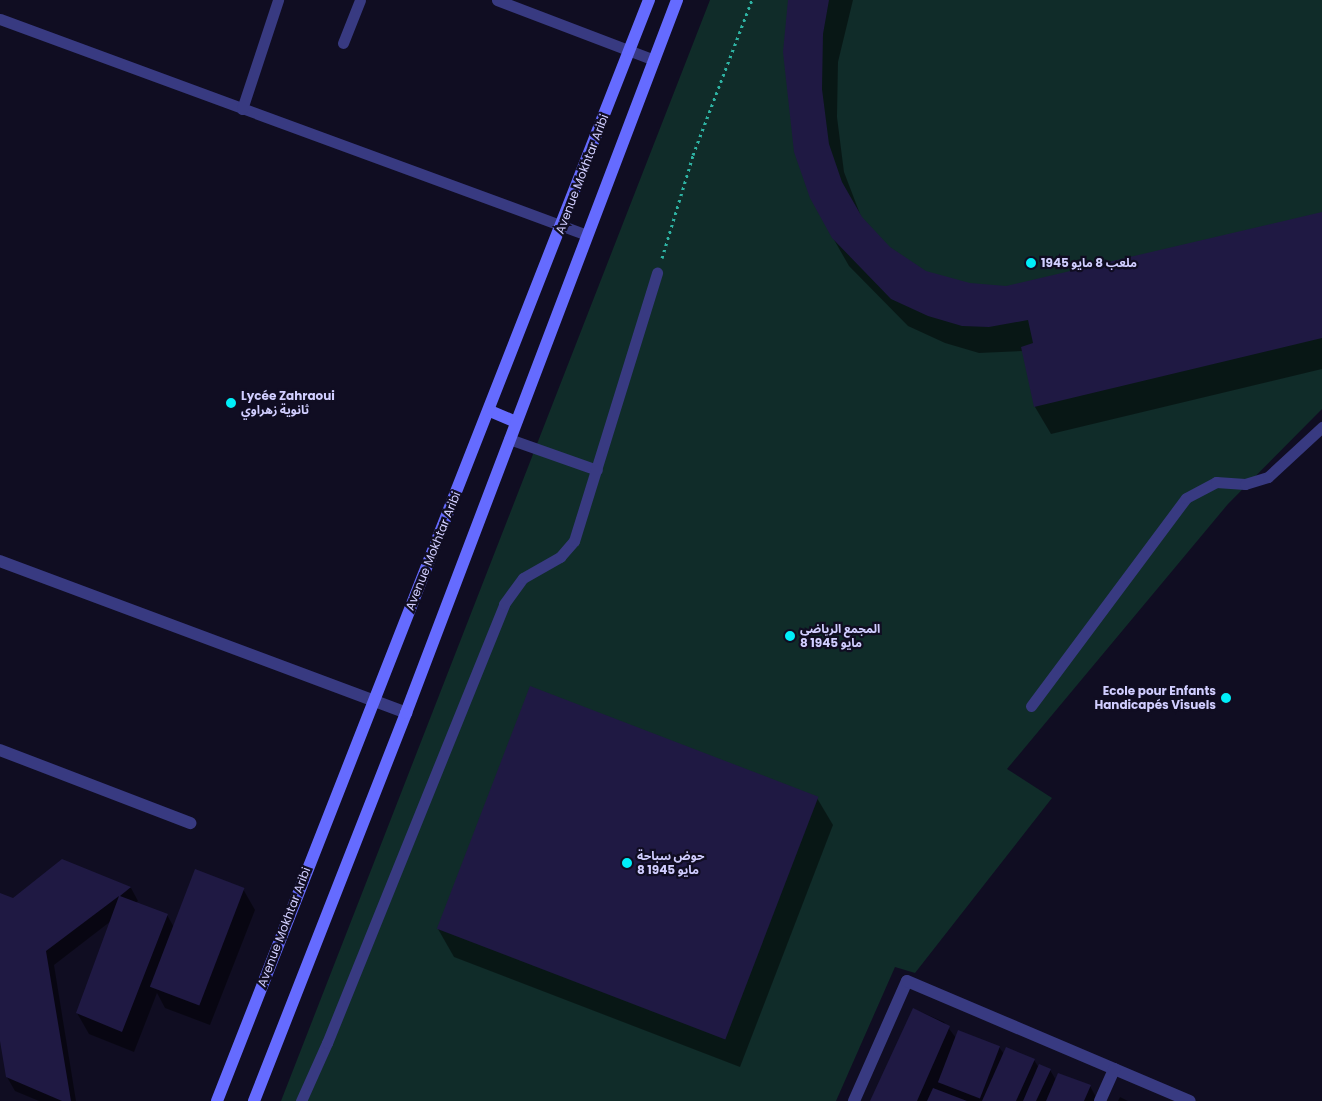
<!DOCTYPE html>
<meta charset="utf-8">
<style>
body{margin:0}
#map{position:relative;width:1322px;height:1101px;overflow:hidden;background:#100d22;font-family:Poppins,"Noto Sans Arabic",sans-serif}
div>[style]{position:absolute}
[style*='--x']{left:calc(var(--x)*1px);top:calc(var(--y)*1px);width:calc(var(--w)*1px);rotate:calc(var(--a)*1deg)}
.green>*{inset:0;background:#102c29}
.shadow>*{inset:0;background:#0007}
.building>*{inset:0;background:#1f1943;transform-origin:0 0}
.path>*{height:3px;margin-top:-1.5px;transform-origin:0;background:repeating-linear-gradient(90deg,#2eb3a3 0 2.5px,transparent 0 6.5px)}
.lane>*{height:11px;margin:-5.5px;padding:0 5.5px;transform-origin:5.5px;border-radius:5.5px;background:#383a81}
.street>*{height:12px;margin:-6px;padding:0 6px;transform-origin:6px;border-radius:6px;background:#383a81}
.secondary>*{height:12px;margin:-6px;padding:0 6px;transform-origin:6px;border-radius:6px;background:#656bff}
.dots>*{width:14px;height:14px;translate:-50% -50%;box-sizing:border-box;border:2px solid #100d22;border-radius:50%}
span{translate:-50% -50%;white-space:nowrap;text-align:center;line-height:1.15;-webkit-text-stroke:4.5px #100d22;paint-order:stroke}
.street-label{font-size:12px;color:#d1ceff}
.poi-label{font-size:12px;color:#d1ceff;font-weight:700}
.left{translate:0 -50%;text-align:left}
.right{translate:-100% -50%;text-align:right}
</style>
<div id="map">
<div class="green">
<div style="clip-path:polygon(710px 0,1322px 0,1322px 409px,1228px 504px,1007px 769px,1052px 798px,915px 973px,895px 967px,836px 1101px,281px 1101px)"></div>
</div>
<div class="shadow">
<div style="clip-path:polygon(790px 0,853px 0,838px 62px,837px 117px,844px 172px,862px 219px,890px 248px,926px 272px,970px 284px,1006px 288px,1322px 214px,1322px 369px,1051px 434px,1035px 407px,1023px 351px,979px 353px,945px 343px,908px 326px,849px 266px,833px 238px)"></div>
<div style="clip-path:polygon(817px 798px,833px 825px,740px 1067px,454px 957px,438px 929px)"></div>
<div style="clip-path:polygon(62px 861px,131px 888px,138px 901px,136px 903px,167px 915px,175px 929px,243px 889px,255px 910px,210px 1025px,165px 1008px,157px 993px,134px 1052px,89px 1034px,77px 1013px,111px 921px,54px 965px,76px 1101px,39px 1101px,15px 1091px,7px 1077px,0 1032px,0 895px,13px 900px)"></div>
<div style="clip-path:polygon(914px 1009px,944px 1022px,956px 1038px,999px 1047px,1004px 1054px,1034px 1060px,1039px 1068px,1050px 1070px,1056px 1080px,1090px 1086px,1098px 1101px,871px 1101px)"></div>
<div style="clip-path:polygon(1120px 1097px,1128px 1101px,1118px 1101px)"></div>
</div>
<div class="building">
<div style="clip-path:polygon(788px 0,829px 0,823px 34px,822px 89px,829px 144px,842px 182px,862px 217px,890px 247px,926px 271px,970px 283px,1006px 286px,1322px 212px,1322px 338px,1034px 407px,1021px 347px,1033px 343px,1028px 320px,989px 327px,962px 326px,928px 316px,891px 299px,832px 238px,810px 198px,794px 152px,783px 52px)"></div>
<div style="left:530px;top:686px;width:309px;height:260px;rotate:21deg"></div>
<div style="clip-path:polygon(62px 859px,131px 887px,120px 896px,168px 914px,122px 1032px,76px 1013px,119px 896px,46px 951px,71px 1101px,62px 1101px,6px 1077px,0 1041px,0 893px,13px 898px)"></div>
<div style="left:195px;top:869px;width:53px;height:126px;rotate:21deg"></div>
<div style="clip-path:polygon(913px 1008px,950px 1026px,917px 1101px,870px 1101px)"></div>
<div style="left:958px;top:1030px;width:45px;height:56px;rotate:21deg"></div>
<div style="clip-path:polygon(1006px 1047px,1035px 1059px,1016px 1101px,982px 1101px)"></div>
<div style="clip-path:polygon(1039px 1064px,1051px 1069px,1036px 1101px,1023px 1101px)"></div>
<div style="clip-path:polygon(1058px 1073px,1091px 1085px,1084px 1101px,1046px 1101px)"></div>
<div style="clip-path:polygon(933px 1088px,967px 1101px,927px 1101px)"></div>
</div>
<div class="path">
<div style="--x:662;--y:258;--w:108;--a:-73.2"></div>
<div style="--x:693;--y:155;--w:166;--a:-69.2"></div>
</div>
<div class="lane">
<div style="--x:497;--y:0;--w:168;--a:20.9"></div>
<div style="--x:0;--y:19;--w:625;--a:20.2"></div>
<div style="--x:343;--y:43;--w:46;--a:-68.4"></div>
<div style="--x:242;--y:109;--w:115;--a:-71.7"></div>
<div style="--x:509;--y:439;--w:93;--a:19.4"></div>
<div style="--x:1031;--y:706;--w:259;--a:-53.3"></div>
<div style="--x:1186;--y:498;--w:34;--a:-28"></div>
<div style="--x:1216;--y:482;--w:29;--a:4"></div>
<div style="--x:1245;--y:484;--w:24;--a:-17"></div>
<div style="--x:1268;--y:477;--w:74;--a:-42.8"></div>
<div style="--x:301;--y:1101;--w:64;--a:-65.9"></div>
<div style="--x:327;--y:1043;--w:473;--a:-68"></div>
<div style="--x:504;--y:604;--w:32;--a:-54"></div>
<div style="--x:523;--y:578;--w:43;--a:-29.6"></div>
<div style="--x:560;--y:557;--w:21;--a:-49"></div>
<div style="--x:574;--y:541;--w:281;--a:-72.8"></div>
</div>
<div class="street">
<div style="--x:0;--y:561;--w:434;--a:20.5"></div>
<div style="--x:0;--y:750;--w:204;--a:21"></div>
<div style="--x:854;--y:1101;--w:131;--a:-66.2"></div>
<div style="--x:907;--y:981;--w:307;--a:23"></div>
<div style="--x:1100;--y:1101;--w:35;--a:-66"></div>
</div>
<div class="secondary">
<div style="--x:490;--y:411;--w:28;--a:23"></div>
<div style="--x:217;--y:1101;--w:1183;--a:-68.58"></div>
<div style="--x:254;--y:1101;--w:417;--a:-68.6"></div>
<div style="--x:406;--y:713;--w:763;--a:-69.19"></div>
</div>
<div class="dots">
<div style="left:1031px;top:263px;background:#00eff9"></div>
<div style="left:231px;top:403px;background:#00eff9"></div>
<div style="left:790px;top:636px;background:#00eff9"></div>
<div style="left:1226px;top:698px;background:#00eff9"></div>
<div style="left:627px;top:863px;background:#00eff9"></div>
</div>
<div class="street-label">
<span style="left:582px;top:174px;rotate:-69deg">Avenue Mokhtar Aribi</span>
<span style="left:433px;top:551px;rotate:-68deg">Avenue Mokhtar Aribi</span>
<span style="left:284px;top:927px;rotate:-69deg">Avenue Mokhtar Aribi</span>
</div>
<div class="poi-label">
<span class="left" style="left:1041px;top:263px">ملعب 8 مايو 1945</span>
<span class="left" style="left:241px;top:403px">Lycée Zahraoui<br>ثانوية زهراوي</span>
<span class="left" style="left:800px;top:636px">المجمع الرياضي<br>8 مايو 1945</span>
<span class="right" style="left:1216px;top:698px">Ecole pour Enfants<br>Handicapés Visuels</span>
<span class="left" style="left:637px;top:863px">حوض سباحة<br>8 مايو 1945</span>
</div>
</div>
